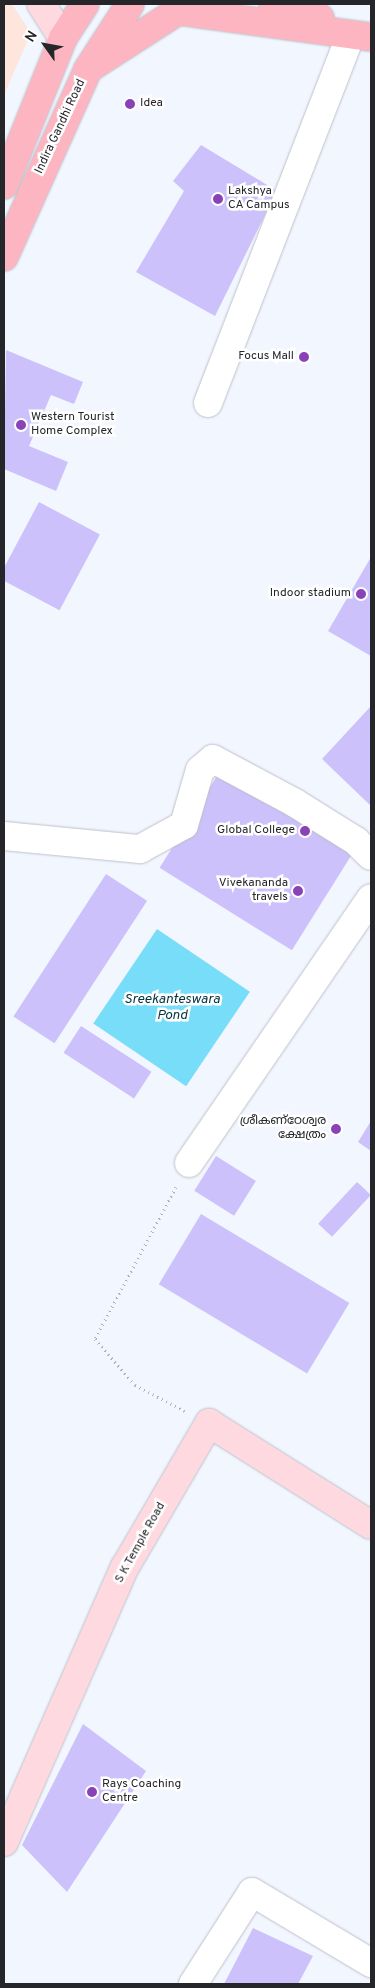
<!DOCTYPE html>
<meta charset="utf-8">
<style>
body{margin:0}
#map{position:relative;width:375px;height:1988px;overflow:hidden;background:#f2f6ff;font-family:Overpass,"Noto Sans Malayalam",sans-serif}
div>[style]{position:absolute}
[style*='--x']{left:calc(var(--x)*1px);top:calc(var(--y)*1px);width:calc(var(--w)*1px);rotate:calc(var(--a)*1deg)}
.commercial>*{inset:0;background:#fee6dc}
.water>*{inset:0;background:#78ddf9;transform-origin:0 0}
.building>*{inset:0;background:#ccc1fb;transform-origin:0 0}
.path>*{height:3px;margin-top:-1.5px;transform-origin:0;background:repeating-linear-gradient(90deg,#aeb1b8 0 1px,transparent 0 5px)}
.roads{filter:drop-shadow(0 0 1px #bec1c9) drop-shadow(0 0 1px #bec1c9)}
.street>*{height:28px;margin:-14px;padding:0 14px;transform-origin:14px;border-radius:14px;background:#fff}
.secondary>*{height:28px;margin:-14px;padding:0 14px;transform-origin:14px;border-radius:14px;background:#fedae0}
.primary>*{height:28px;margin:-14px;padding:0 14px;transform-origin:14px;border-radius:14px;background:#fdb5c1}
.dots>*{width:14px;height:14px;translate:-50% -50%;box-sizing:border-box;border:2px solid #fff;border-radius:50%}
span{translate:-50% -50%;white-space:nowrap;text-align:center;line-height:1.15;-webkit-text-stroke:5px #fff;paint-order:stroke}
.poi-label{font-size:12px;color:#25262a}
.left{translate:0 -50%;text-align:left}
.right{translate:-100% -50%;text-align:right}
.street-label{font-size:12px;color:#25262a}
.water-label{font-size:14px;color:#033540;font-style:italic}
.frame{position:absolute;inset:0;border:5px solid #25262a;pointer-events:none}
.north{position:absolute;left:20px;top:20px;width:50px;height:50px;-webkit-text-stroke:4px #fff;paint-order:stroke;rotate:302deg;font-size:14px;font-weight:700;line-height:20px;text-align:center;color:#25262a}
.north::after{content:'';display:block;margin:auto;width:18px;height:22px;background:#25262a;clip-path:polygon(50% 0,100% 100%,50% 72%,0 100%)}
</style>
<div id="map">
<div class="commercial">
<div style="clip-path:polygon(4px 4px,12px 4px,31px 33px,4px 95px)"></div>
</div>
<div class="water">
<div style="left:157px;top:929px;width:112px;height:114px;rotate:34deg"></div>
</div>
<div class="building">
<div style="clip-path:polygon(201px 145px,277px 191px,215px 316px,136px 272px,184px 191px,173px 181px)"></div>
<div style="clip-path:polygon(6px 350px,83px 382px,74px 404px,51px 395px,29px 446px,68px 462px,56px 491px,4px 469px)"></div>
<div style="left:39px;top:502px;width:69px;height:86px;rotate:28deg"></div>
<div style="clip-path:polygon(371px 557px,371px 656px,328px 631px)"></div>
<div style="clip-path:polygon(371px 706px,371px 806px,322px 759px)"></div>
<div style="left:220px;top:771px;width:156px;height:114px;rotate:32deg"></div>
<div style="left:106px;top:874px;width:49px;height:170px;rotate:33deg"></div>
<div style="left:81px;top:1026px;width:84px;height:32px;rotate:33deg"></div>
<div style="clip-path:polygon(371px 1121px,371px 1151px,358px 1142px)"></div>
<div style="left:216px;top:1156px;width:47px;height:41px;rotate:32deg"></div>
<div style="left:357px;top:1182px;width:19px;height:57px;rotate:43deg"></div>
<div style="left:201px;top:1214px;width:173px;height:82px;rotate:31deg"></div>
<div style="clip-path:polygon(83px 1724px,146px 1771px,67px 1892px,22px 1845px)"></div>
<div style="clip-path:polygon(253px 1928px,313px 1956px,298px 1984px,224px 1984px)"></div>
</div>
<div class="path">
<div style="--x:176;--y:1187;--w:172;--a:118.1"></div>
<div style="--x:95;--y:1339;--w:61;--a:49"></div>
<div style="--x:135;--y:1385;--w:56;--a:27.5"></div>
</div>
<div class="roads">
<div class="street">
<div style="--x:208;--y:403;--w:394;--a:-68.8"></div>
<div style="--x:4;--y:836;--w:137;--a:5.5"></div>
<div style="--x:140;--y:849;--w:50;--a:-28.6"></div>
<div style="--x:184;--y:825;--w:57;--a:-73.8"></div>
<div style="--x:200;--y:770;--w:17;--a:-40"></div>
<div style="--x:213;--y:759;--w:93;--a:28.2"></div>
<div style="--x:295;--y:803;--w:72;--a:31.9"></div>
<div style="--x:356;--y:841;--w:21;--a:45"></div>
<div style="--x:189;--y:1163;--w:321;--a:-55.5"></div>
<div style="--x:193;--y:1984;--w:109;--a:-57.3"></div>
<div style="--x:252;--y:1892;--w:139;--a:30.8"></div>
</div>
<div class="secondary">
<div style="--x:41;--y:4;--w:40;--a:57.1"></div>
<div style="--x:4;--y:1842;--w:300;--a:-66.3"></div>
<div style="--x:125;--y:1567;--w:167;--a:-59.7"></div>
<div style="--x:209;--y:1423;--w:191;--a:32.2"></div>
</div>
<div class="primary">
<div style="--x:273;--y:4;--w:49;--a:16.6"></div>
<div style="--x:88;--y:69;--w:107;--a:-32.8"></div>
<div style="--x:178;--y:11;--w:195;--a:7.7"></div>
<div style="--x:4;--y:185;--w:158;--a:-68.1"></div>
<div style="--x:63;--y:38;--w:40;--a:-57.1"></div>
<div style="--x:4;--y:257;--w:206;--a:-65.9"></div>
<div style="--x:88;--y:69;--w:77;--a:-57.1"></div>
</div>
</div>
<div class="dots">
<div style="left:130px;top:104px;background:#8a43b6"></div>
<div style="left:218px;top:199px;background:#8a43b6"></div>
<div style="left:304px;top:357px;background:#8a43b6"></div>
<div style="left:21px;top:425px;background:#8a43b6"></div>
<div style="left:361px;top:594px;background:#8a43b6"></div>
<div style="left:305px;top:831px;background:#8a43b6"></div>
<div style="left:298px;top:891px;background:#8a43b6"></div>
<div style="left:336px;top:1129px;background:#8a43b6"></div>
<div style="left:92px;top:1792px;background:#8a43b6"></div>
</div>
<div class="poi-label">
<span class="left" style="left:140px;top:104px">Idea</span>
<span class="left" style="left:228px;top:199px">Lakshya<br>CA Campus</span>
<span class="right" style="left:294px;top:357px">Focus Mall</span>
<span class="left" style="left:31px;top:425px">Western Tourist<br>Home Complex</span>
<span class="right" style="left:351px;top:594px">Indoor stadium</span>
<span class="right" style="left:295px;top:831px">Global College</span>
<span class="right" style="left:288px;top:891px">Vivekananda<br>travels</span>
<span class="right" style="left:326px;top:1129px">ശ്രീകണ്ഠേശ്വര<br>ക്ഷേത്രം</span>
<span class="left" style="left:102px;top:1792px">Rays Coaching<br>Centre</span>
</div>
<div class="street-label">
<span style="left:61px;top:127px;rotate:-65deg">Indira Gandhi Road</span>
<span style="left:141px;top:1543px;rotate:-61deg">S K Temple Road</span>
</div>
<div class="water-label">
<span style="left:172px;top:1008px">Sreekanteswara<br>Pond</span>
</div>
<div class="frame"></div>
<div class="north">N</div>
</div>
